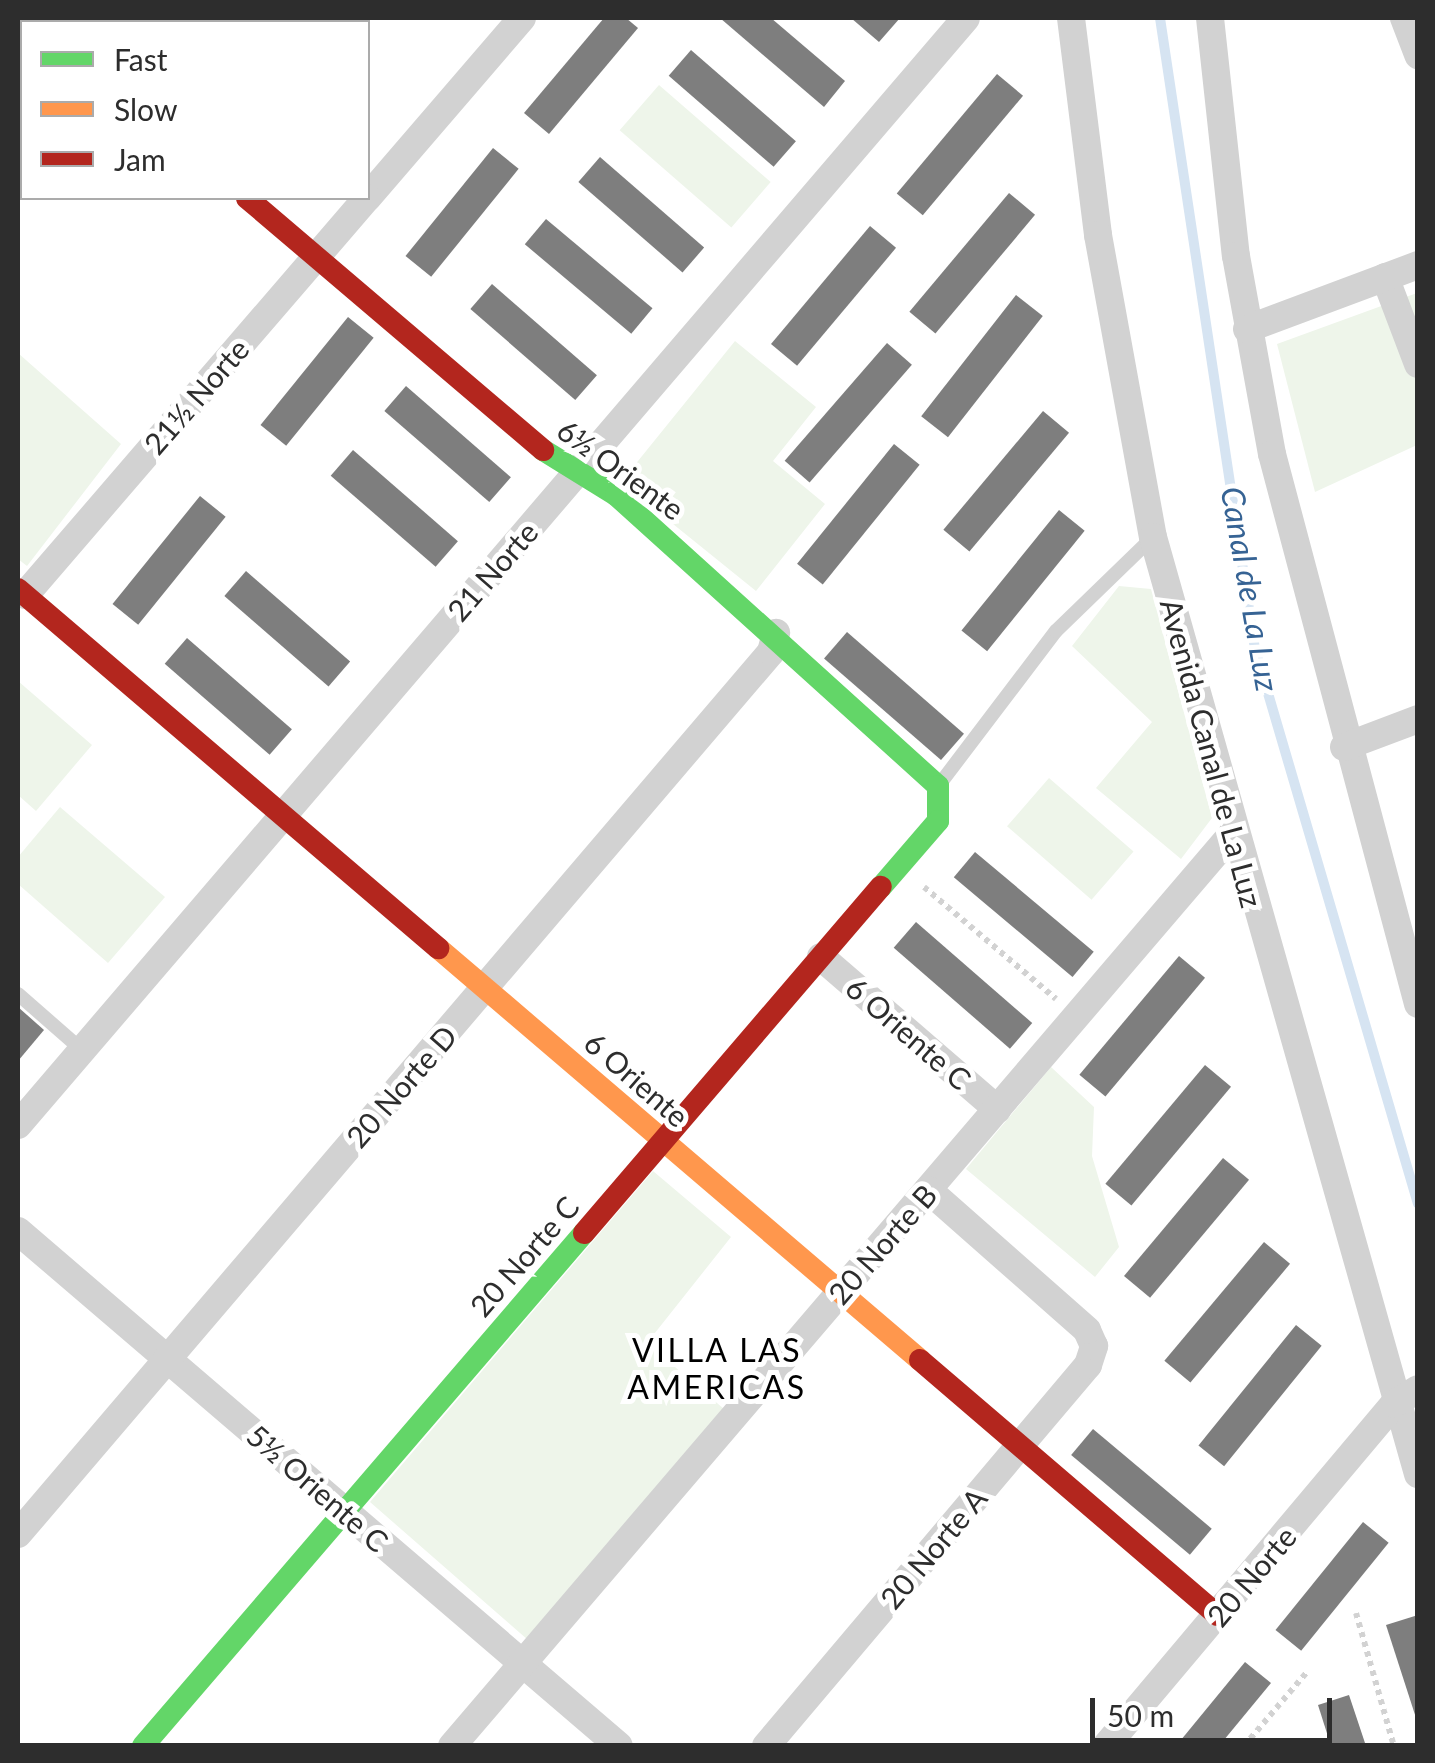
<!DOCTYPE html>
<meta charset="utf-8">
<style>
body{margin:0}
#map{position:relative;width:1435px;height:1763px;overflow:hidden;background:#fff;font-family:Lato,sans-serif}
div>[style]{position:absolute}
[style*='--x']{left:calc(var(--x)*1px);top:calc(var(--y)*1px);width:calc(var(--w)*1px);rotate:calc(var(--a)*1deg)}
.green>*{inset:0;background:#eef5ea;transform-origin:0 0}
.stream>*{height:10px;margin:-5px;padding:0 5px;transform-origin:5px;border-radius:5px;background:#d6e4f2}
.building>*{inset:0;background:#7e7e7e;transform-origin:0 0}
.path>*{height:6px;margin-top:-3px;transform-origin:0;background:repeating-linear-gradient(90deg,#d2d2d2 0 5px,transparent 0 10px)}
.lane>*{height:14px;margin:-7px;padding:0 7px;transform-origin:7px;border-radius:7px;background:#d2d2d2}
.street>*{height:28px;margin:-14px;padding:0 14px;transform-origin:14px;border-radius:14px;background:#d2d2d2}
.fast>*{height:22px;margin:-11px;padding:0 11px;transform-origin:11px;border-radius:11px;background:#63d668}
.slow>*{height:22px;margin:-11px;padding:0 11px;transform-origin:11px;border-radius:11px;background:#ff974d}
.jam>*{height:22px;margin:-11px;padding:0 11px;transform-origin:11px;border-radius:11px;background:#b3261e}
span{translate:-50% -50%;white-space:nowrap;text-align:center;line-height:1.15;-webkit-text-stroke:10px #fff;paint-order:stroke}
.street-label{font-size:30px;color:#2d2d2d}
.water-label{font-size:32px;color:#366394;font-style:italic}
.neighbourhood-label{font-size:32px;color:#000;letter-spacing:2.5px}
.frame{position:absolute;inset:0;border:20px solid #2d2d2d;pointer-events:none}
.legend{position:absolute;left:20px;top:20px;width:350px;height:180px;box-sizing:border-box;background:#fff;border:2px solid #ababab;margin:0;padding:12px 18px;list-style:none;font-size:30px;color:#2d2d2d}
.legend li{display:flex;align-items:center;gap:20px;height:50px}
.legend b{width:50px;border:2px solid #ababab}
.scale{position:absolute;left:1090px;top:1698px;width:242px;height:45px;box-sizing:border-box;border:5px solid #2d2d2d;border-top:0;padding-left:12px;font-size:30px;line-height:35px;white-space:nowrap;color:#2d2d2d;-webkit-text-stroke:8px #fff;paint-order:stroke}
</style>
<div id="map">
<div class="green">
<div style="left:659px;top:85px;width:148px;height:60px;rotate:41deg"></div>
<div style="clip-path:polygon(1417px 293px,1417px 445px,1315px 492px,1277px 344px)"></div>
<div style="clip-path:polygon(735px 341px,816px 407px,773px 461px,825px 504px,756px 591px,621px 482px)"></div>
<div style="clip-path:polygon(18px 353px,121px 444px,27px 566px,18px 559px)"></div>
<div style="clip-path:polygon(1119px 586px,1151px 589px,1212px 818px,1181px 859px,1096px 788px,1152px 722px,1072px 646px)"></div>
<div style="clip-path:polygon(18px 681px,92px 745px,36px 811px,18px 795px)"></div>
<div style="left:1049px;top:778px;width:112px;height:64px;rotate:41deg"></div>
<div style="clip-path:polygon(60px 807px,165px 897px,108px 963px,18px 884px,18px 857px)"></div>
<div style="clip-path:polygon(1051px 1067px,1094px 1107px,1092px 1156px,1119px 1247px,1095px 1277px,966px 1169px)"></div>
<div style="clip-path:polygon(653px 1171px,731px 1237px,647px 1343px,724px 1409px,528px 1640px,370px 1502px)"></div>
</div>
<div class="stream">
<div style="--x:1160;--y:18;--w:638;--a:81.44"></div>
<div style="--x:1255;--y:649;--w:578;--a:73.63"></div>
</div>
<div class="building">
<div style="clip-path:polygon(604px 18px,626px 18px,638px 28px,549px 134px,524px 113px)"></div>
<div style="clip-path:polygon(720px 18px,771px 18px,845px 81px,824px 107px)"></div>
<div style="clip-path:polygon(851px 18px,900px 18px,879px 42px)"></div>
<div style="left:691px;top:50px;width:139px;height:34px;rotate:41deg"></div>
<div style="left:997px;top:74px;width:34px;height:156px;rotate:40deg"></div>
<div style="left:493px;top:148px;width:33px;height:139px;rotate:39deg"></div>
<div style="left:600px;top:157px;width:138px;height:33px;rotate:41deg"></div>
<div style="left:1009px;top:193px;width:34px;height:155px;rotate:40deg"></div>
<div style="left:546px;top:219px;width:139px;height:33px;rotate:40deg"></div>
<div style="left:870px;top:226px;width:34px;height:154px;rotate:40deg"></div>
<div style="left:492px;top:284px;width:139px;height:33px;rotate:41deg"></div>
<div style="left:1016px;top:295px;width:34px;height:154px;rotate:38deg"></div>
<div style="left:348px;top:317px;width:33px;height:139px;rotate:39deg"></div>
<div style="left:887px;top:343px;width:33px;height:156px;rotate:41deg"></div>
<div style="left:406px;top:386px;width:139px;height:33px;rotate:41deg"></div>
<div style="left:1043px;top:411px;width:34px;height:155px;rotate:40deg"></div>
<div style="left:894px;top:444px;width:33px;height:154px;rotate:39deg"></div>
<div style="left:353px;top:450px;width:139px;height:34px;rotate:41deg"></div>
<div style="left:200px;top:496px;width:33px;height:139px;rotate:39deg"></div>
<div style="left:1059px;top:510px;width:33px;height:155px;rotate:39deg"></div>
<div style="left:246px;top:571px;width:138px;height:33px;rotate:41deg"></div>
<div style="left:847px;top:632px;width:155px;height:35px;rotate:41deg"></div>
<div style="left:187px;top:638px;width:139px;height:34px;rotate:41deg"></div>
<div style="left:975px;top:852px;width:155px;height:33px;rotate:40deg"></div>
<div style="left:916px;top:922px;width:154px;height:34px;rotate:41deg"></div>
<div style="left:1179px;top:956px;width:34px;height:155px;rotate:40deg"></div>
<div style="clip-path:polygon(18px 1007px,44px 1030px,18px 1061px)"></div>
<div style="left:1205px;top:1065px;width:34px;height:155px;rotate:40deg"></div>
<div style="left:1223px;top:1158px;width:34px;height:154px;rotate:40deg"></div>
<div style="left:1264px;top:1242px;width:34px;height:155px;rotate:40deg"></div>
<div style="left:1296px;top:1325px;width:33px;height:155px;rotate:39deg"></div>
<div style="left:1093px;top:1429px;width:155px;height:34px;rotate:40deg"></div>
<div style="left:1363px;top:1522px;width:33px;height:139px;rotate:39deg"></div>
<div style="clip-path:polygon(1418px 1615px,1418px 1720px,1417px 1721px,1386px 1625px)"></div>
<div style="clip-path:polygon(1245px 1662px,1271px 1683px,1219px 1746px,1176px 1746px)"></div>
<div style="clip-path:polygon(1349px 1695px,1366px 1746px,1331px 1746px,1318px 1705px)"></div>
</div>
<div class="path">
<div style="--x:924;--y:887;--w:173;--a:40.3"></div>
<div style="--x:1356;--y:1613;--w:138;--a:74.1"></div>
<div style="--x:1244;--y:1746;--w:97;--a:-49.6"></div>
</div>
<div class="lane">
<div style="--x:939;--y:785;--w:193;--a:-52.8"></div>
<div style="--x:1056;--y:631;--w:135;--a:-44.1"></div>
<div style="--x:18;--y:994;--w:85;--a:41.2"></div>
</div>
<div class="street">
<div style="--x:1071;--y:18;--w:219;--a:82.9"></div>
<div style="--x:1098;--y:235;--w:307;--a:79.7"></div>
<div style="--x:1153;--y:537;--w:974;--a:74.21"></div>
<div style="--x:1210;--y:18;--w:239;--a:83.8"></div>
<div style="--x:1236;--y:256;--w:201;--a:79.7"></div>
<div style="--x:1272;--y:454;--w:569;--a:75.13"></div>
<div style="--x:1404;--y:18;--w:40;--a:69"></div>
<div style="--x:368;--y:197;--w:236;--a:-49.3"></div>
<div style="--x:1385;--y:277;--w:93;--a:69.2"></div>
<div style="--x:1247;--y:329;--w:183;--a:-20.5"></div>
<div style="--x:25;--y:595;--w:524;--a:-49.26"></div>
<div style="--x:1344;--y:747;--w:79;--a:-20.7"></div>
<div style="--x:821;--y:957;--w:233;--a:40.8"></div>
<div style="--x:18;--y:1125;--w:1457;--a:-49.42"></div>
<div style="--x:18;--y:1231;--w:791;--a:40.59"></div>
<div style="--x:18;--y:1534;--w:1160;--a:-49.51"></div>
<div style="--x:771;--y:652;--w:20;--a:-75"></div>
<div style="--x:452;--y:1746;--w:1201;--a:-49.46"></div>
<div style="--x:766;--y:1746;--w:499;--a:-49.8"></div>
<div style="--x:1088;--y:1365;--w:20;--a:-72"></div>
<div style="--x:1094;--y:1346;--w:17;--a:-114"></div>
<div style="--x:1087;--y:1330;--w:212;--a:-138.6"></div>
<div style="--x:1106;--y:1746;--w:447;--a:-49.9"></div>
<div style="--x:1394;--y:1404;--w:28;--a:-32"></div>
</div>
<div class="fast">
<div style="--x:543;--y:450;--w:86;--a:31.7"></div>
<div style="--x:616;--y:495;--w:434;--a:42.1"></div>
<div style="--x:938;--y:786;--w:35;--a:90"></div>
<div style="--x:938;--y:821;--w:87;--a:130.8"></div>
<div style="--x:143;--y:1746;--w:676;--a:-49.32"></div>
</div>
<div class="slow">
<div style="--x:438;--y:948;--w:634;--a:40.52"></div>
</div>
<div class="jam">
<div style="--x:247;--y:198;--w:389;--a:40.4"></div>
<div style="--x:18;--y:589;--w:553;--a:40.52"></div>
<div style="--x:584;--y:1233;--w:456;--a:-49.4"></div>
<div style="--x:920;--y:1360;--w:392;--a:40.6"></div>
</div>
<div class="street-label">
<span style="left:196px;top:396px;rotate:-49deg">21½ Norte</span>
<span style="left:621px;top:469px;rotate:36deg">6½ Oriente</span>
<span style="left:492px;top:571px;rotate:-49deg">21 Norte</span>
<span style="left:1212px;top:753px;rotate:75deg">Avenida Canal de La Luz</span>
<span style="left:909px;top:1033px;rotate:41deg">6 Oriente C</span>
<span style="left:637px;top:1079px;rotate:41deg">6 Oriente</span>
<span style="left:401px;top:1086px;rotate:-49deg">20 Norte D</span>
<span style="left:882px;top:1244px;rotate:-49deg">20 Norte B</span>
<span style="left:524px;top:1256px;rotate:-49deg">20 Norte C</span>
<span style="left:318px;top:1488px;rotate:41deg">5½ Oriente C</span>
<span style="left:933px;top:1548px;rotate:-50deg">20 Norte A</span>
<span style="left:1251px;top:1576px;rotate:-50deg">20 Norte</span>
</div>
<div class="water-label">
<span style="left:1250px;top:589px;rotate:80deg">Canal de La Luz</span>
</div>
<div class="neighbourhood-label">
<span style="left:717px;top:1369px">VILLA LAS<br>AMERICAS</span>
</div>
<div class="frame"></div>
<ul class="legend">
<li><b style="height:12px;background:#63d668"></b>Fast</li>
<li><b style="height:12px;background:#ff974d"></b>Slow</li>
<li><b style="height:12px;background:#b3261e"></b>Jam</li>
</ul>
<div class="scale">50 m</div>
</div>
